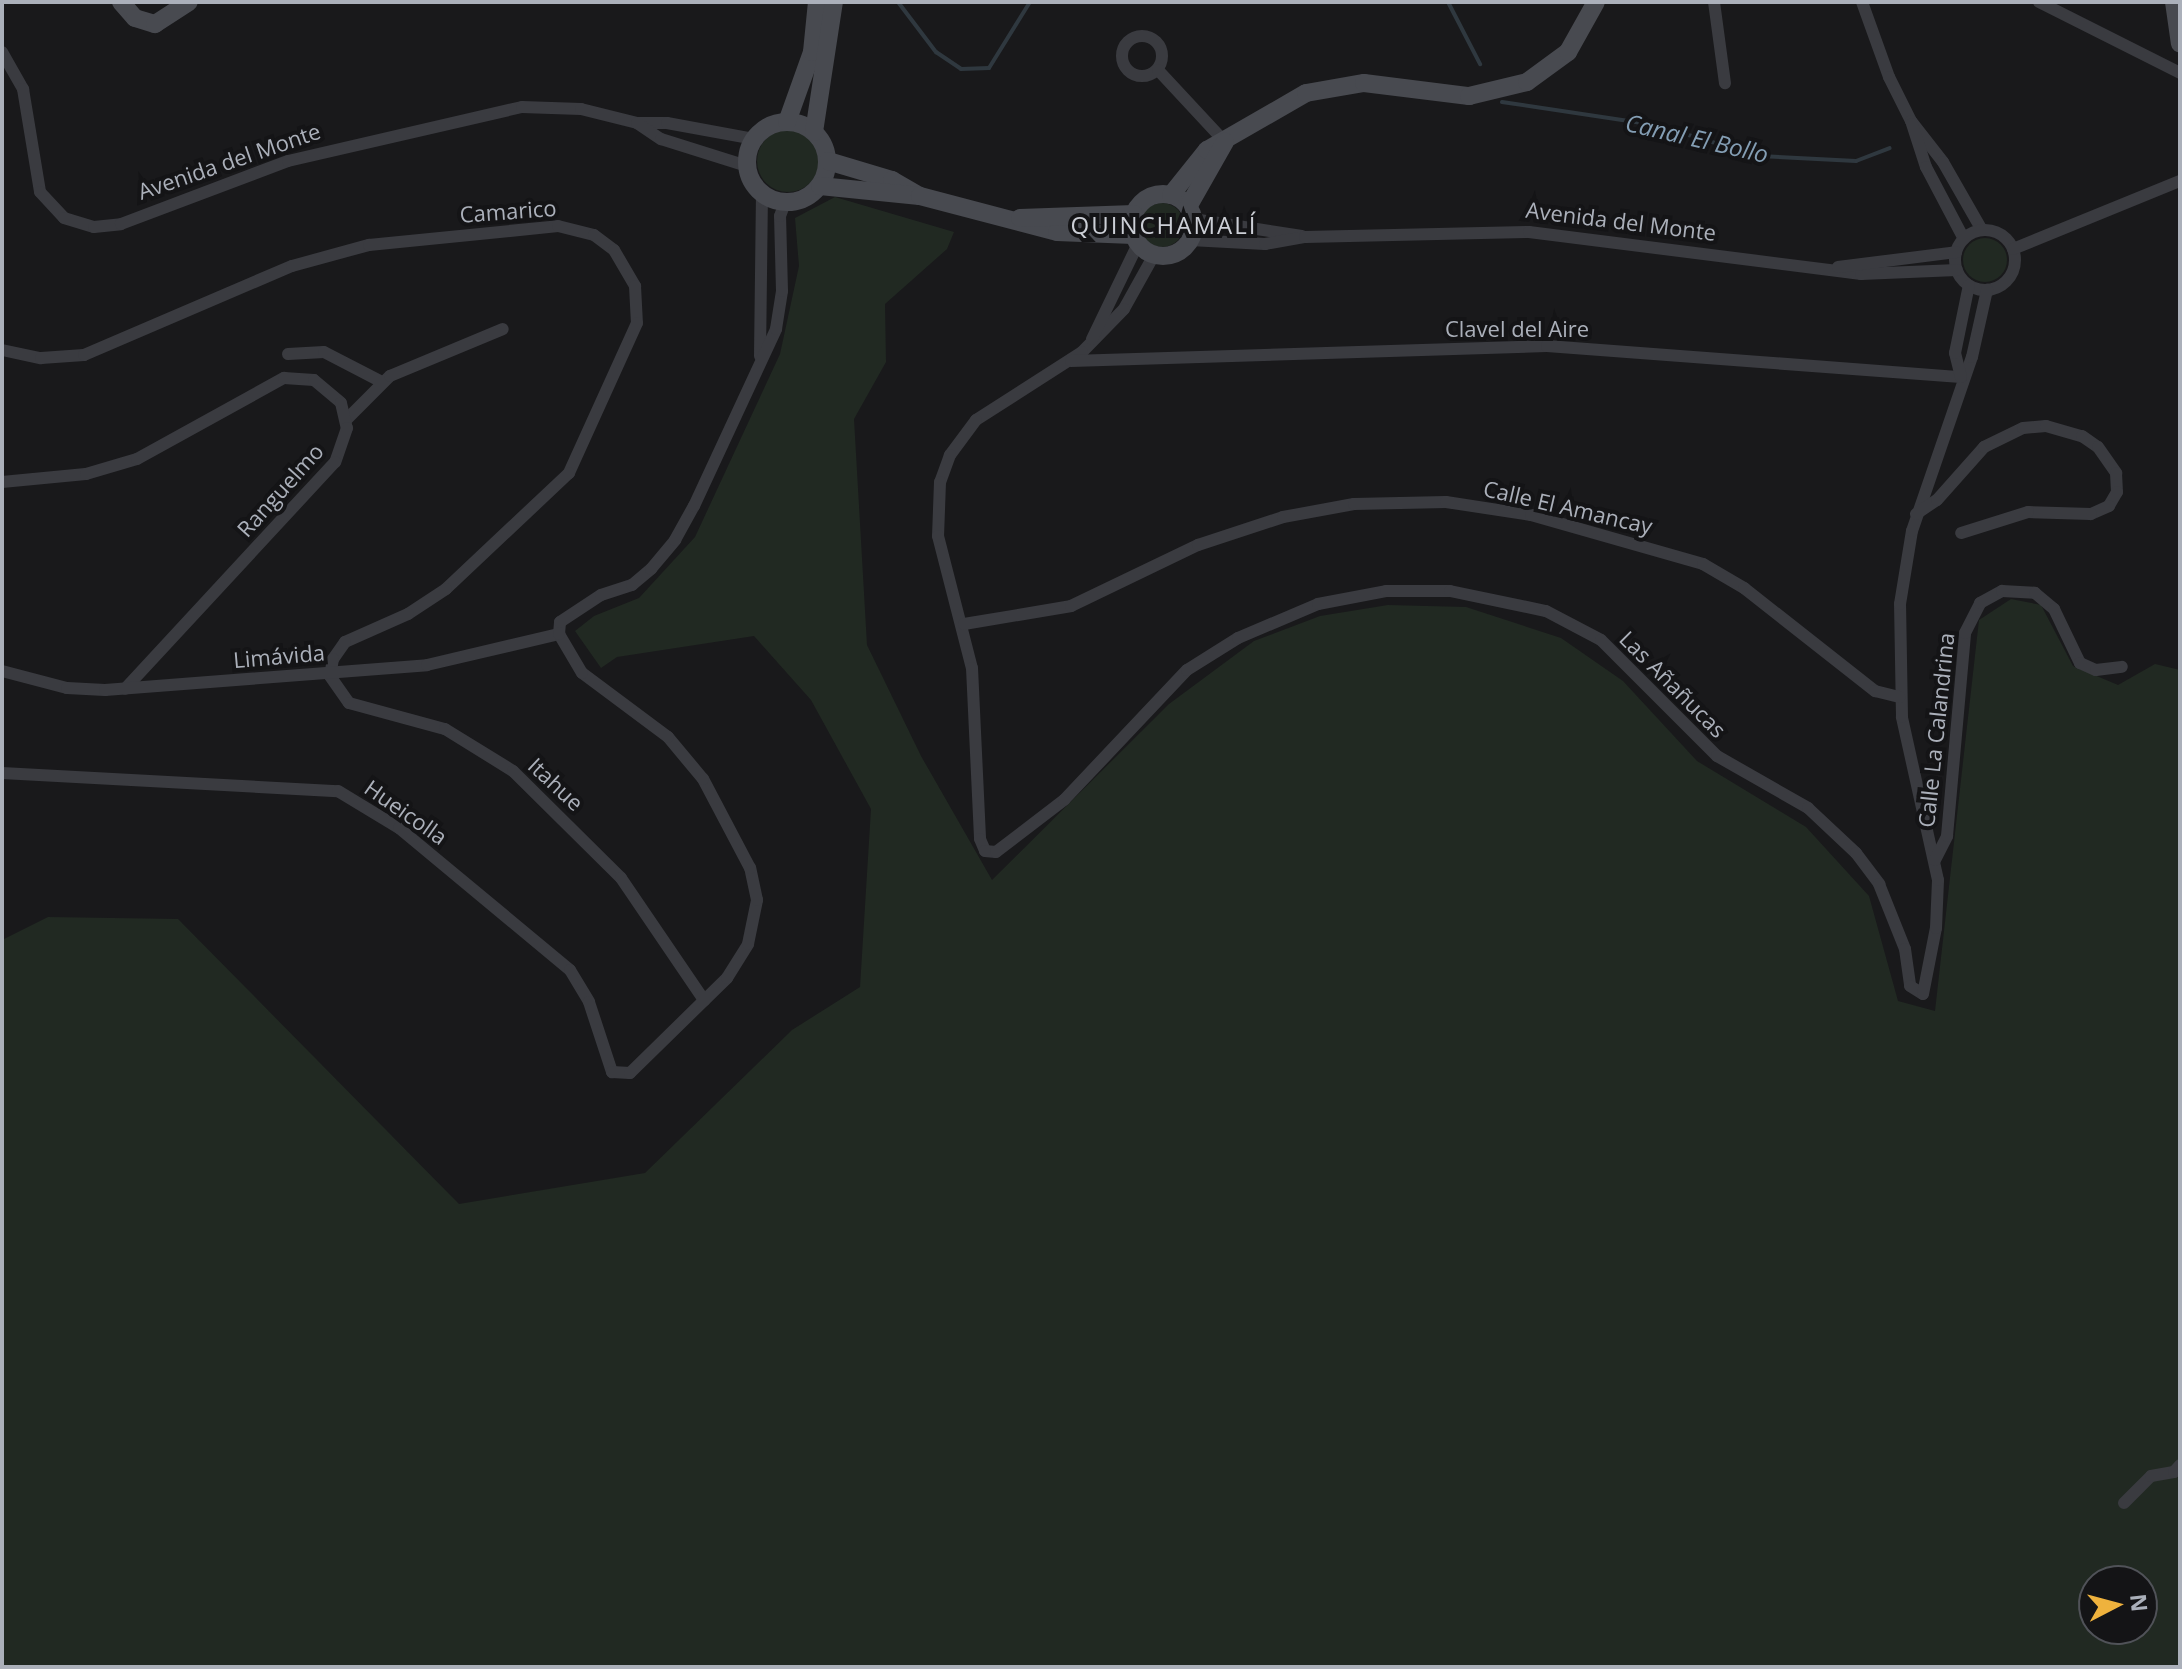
<!DOCTYPE html>
<meta charset="utf-8">
<style>
body{margin:0}
#map{position:relative;width:2182px;height:1669px;overflow:hidden;background:#19191b;font-family:"Open Sans",sans-serif}
div>[style]{position:absolute}
[style*='--x']{left:calc(var(--x)*1px);top:calc(var(--y)*1px);width:calc(var(--w)*1px);rotate:calc(var(--a)*1deg)}
.green>*{inset:0;background:#212922}
.round{border-radius:50%}
.stream>*{height:4px;margin:-2px;padding:0 2px;transform-origin:2px;border-radius:2px;background:#2f383f}
.street>*{height:12px;margin:-6px;padding:0 6px;transform-origin:6px;border-radius:6px;background:#3a3b40}
.street>.ring{margin:-6px;padding:0;box-sizing:content-box;background:none;border:12px solid #3a3b40;border-radius:50%}
.secondary>*{height:18px;margin:-9px;padding:0 9px;transform-origin:9px;border-radius:9px;background:#484a50}
.secondary>.ring{margin:-9px;padding:0;box-sizing:content-box;background:none;border:18px solid #484a50;border-radius:50%}
span{translate:-50% -50%;white-space:nowrap;text-align:center;line-height:1.15;-webkit-text-stroke:8px #141416;paint-order:stroke}
.street-label{font-size:22px;color:#abb0ba}
.water-label{font-size:24px;color:#849eb4;font-style:italic}
.neighbourhood-label{font-size:24px;color:#cccfd6;letter-spacing:2px}
.frame{position:absolute;inset:0;border:4px solid #abb0ba;pointer-events:none}
.north{position:absolute;left:2078px;top:1565px;width:80px;height:80px;box-sizing:border-box;background:#141416;border:2px solid #505258;border-radius:50%;rotate:84deg;font-size:22px;font-weight:700;line-height:32px;text-align:center;color:#abb0ba}
.north::after{content:'';display:block;margin:auto;width:28px;height:36px;background:#efb23d;clip-path:polygon(50% 0,100% 100%,50% 72%,0 100%)}
</style>
<div id="map">
<div class="green">
<div class="round" style="left:757px;top:130px;width:62px;height:62px"></div>
<div style="clip-path:polygon(evenodd,835px 197px,954px 232px,947px 249px,885px 304px,886px 362px,854px 419px,867px 645px,921px 756px,992px 880px,1169px 704px,1254px 641px,1320px 616px,1388px 605px,1466px 607px,1561px 638px,1623px 681px,1697px 761px,1806px 827px,1869px 896px,1898px 1001px,1935px 1011px,1979px 620px,2011px 599px,2041px 605px,2073px 666px,2118px 685px,2155px 664px,2180px 670px,2180px 1667px,2px 1667px,2px 940px,48px 917px,178px 919px,459px 1204px,645px 1173px,792px 1030px,860px 987px,871px 809px,811px 700px,754px 636px,617px 657px,601px 668px,575px 631px,594px 616px,639px 598px,695px 537px,780px 354px,799px 266px,795px 218px,835px 197px,2094px 1581px,2142px 1581px,2142px 1629px,2094px 1629px,2094px 1581px)"></div>
<div class="round" style="left:1140px;top:203px;width:44px;height:44px"></div>
<div class="round" style="left:1963px;top:238px;width:44px;height:44px"></div>
</div>
<div class="stream">
<div style="--x:898;--y:2;--w:63;--a:52.8"></div>
<div style="--x:936;--y:52;--w:30;--a:34"></div>
<div style="--x:961;--y:69;--w:28;--a:-2"></div>
<div style="--x:989;--y:68;--w:78;--a:-58.2"></div>
<div style="--x:1448;--y:2;--w:70;--a:62.7"></div>
<div style="--x:1502;--y:102;--w:155;--a:8.5"></div>
<div style="--x:1655;--y:125;--w:109;--a:16.6"></div>
<div style="--x:1759;--y:156;--w:97;--a:3"></div>
<div style="--x:1856;--y:161;--w:36;--a:-21"></div>
</div>
<div class="street">
<div style="--x:1714;--y:2;--w:82;--a:82.3"></div>
<div style="--x:1862;--y:2;--w:80;--a:70.2"></div>
<div style="--x:1889;--y:77;--w:49;--a:63.4"></div>
<div style="--x:1911;--y:121;--w:52;--a:52"></div>
<div style="--x:1943;--y:162;--w:78;--a:60.2"></div>
<div style="--x:2039;--y:2;--w:158;--a:26.7"></div>
<div class="ring" style="left:1122px;top:36px;width:28px;height:28px"></div>
<div style="--x:2;--y:52;--w:43;--a:60.4"></div>
<div style="--x:23;--y:89;--w:104;--a:80.6"></div>
<div style="--x:40;--y:192;--w:35;--a:47"></div>
<div style="--x:64;--y:218;--w:31;--a:17"></div>
<div style="--x:94;--y:227;--w:27;--a:-6"></div>
<div style="--x:121;--y:224;--w:178;--a:-20.7"></div>
<div style="--x:288;--y:161;--w:240;--a:-13"></div>
<div style="--x:522;--y:107;--w:59;--a:1.9"></div>
<div style="--x:581;--y:109;--w:58;--a:14"></div>
<div style="--x:637;--y:123;--w:30;--a:0"></div>
<div style="--x:667;--y:123;--w:88;--a:10.4"></div>
<div style="--x:1158;--y:70;--w:98;--a:47.1"></div>
<div style="--x:637;--y:123;--w:29;--a:34"></div>
<div style="--x:661;--y:139;--w:90;--a:17.4"></div>
<div style="--x:1912;--y:124;--w:45;--a:72"></div>
<div style="--x:1926;--y:167;--w:81;--a:62.2"></div>
<div style="--x:1193;--y:219;--w:110;--a:8.9"></div>
<div class="ring" style="left:1955px;top:230px;width:48px;height:48px"></div>
<div style="--x:1190;--y:240;--w:75;--a:3.1"></div>
<div style="--x:1265;--y:244;--w:41;--a:-9.9"></div>
<div style="--x:1305;--y:237;--w:224;--a:-1.3"></div>
<div style="--x:1529;--y:232;--w:335;--a:7.2"></div>
<div style="--x:1861;--y:274;--w:96;--a:-2.4"></div>
<div style="--x:2013;--y:249;--w:180;--a:-22.2"></div>
<div style="--x:1154;--y:255;--w:62;--a:119.1"></div>
<div style="--x:1124;--y:309;--w:60;--a:134.3"></div>
<div style="--x:1082;--y:352;--w:126;--a:147.3"></div>
<div style="--x:976;--y:420;--w:44;--a:126.6"></div>
<div style="--x:950;--y:455;--w:29;--a:110"></div>
<div style="--x:940;--y:482;--w:54;--a:92.1"></div>
<div style="--x:938;--y:536;--w:136;--a:75.6"></div>
<div style="--x:972;--y:668;--w:171;--a:87.3"></div>
<div style="--x:980;--y:839;--w:13;--a:67"></div>
<div style="--x:985;--y:851;--w:11;--a:5"></div>
<div style="--x:996;--y:852;--w:86;--a:-37.4"></div>
<div style="--x:1064;--y:800;--w:179;--a:-46.6"></div>
<div style="--x:1187;--y:670;--w:60;--a:-32.1"></div>
<div style="--x:1238;--y:638;--w:87;--a:-23"></div>
<div style="--x:1318;--y:604;--w:69;--a:-10.8"></div>
<div style="--x:1386;--y:591;--w:64;--a:0"></div>
<div style="--x:1450;--y:591;--w:98;--a:11.8"></div>
<div style="--x:1546;--y:611;--w:62;--a:27.8"></div>
<div style="--x:1601;--y:640;--w:164;--a:45"></div>
<div style="--x:1717;--y:756;--w:105;--a:29.7"></div>
<div style="--x:1808;--y:808;--w:66;--a:43.2"></div>
<div style="--x:1856;--y:853;--w:39;--a:53"></div>
<div style="--x:1879;--y:884;--w:70;--a:68.2"></div>
<div style="--x:1905;--y:949;--w:37;--a:82"></div>
<div style="--x:1910;--y:986;--w:15;--a:32"></div>
<div style="--x:1923;--y:994;--w:67;--a:-78.9"></div>
<div style="--x:1936;--y:928;--w:48;--a:-87.6"></div>
<div style="--x:1938;--y:880;--w:167;--a:-102.5"></div>
<div style="--x:1902;--y:717;--w:113;--a:-91"></div>
<div style="--x:1900;--y:604;--w:74;--a:-80.7"></div>
<div style="--x:1912;--y:531;--w:184;--a:-71"></div>
<div style="--x:1972;--y:357;--w:69;--a:-77.4"></div>
<div style="--x:1838;--y:267;--w:119;--a:-7.2"></div>
<div style="--x:1092;--y:339;--w:106;--a:-64.2"></div>
<div style="--x:2;--y:350;--w:40;--a:12"></div>
<div style="--x:41;--y:358;--w:43;--a:-4"></div>
<div style="--x:84;--y:355;--w:226;--a:-23.2"></div>
<div style="--x:292;--y:266;--w:80;--a:-15.3"></div>
<div style="--x:369;--y:245;--w:190;--a:-5.7"></div>
<div style="--x:558;--y:226;--w:37;--a:14"></div>
<div style="--x:594;--y:235;--w:25;--a:37"></div>
<div style="--x:614;--y:250;--w:42;--a:59.7"></div>
<div style="--x:635;--y:286;--w:37;--a:87"></div>
<div style="--x:637;--y:323;--w:165;--a:114.4"></div>
<div style="--x:569;--y:473;--w:169;--a:136.7"></div>
<div style="--x:446;--y:589;--w:45;--a:146.7"></div>
<div style="--x:408;--y:614;--w:69;--a:156"></div>
<div style="--x:345;--y:642;--w:21;--a:125"></div>
<div style="--x:333;--y:659;--w:17;--a:100"></div>
<div style="--x:330;--y:676;--w:33;--a:55"></div>
<div style="--x:349;--y:703;--w:99;--a:15.2"></div>
<div style="--x:445;--y:729;--w:80;--a:31.7"></div>
<div style="--x:513;--y:771;--w:152;--a:44.7"></div>
<div style="--x:621;--y:878;--w:148;--a:55.8"></div>
<div style="--x:288;--y:354;--w:36;--a:-3"></div>
<div style="--x:324;--y:352;--w:65;--a:27.3"></div>
<div style="--x:760;--y:356;--w:162;--a:-89.3"></div>
<div style="--x:1071;--y:361;--w:476;--a:-1.8"></div>
<div style="--x:1547;--y:346;--w:415;--a:4.3"></div>
<div style="--x:1961;--y:377;--w:25;--a:-104"></div>
<div style="--x:1955;--y:353;--w:69;--a:-78.4"></div>
<div style="--x:347;--y:419;--w:61;--a:-45"></div>
<div style="--x:390;--y:376;--w:122;--a:-22.6"></div>
<div style="--x:2;--y:482;--w:84;--a:-5.4"></div>
<div style="--x:86;--y:474;--w:53;--a:-16.4"></div>
<div style="--x:137;--y:459;--w:168;--a:-28.9"></div>
<div style="--x:284;--y:378;--w:30;--a:4"></div>
<div style="--x:314;--y:380;--w:35;--a:40"></div>
<div style="--x:341;--y:403;--w:26;--a:77"></div>
<div style="--x:347;--y:428;--w:36;--a:109"></div>
<div style="--x:335;--y:462;--w:309;--a:132.8"></div>
<div style="--x:1916;--y:514;--w:25;--a:-34"></div>
<div style="--x:1937;--y:500;--w:71;--a:-48.4"></div>
<div style="--x:1984;--y:447;--w:43;--a:-26"></div>
<div style="--x:2023;--y:428;--w:23;--a:-5"></div>
<div style="--x:2046;--y:426;--w:37;--a:16"></div>
<div style="--x:2082;--y:436;--w:19;--a:35"></div>
<div style="--x:2098;--y:447;--w:32;--a:55"></div>
<div style="--x:2116;--y:473;--w:19;--a:87"></div>
<div style="--x:2117;--y:492;--w:16;--a:120"></div>
<div style="--x:2109;--y:506;--w:20;--a:156"></div>
<div style="--x:2091;--y:514;--w:63;--a:-178.2"></div>
<div style="--x:2028;--y:512;--w:70;--a:162.6"></div>
<div style="--x:964;--y:624;--w:109;--a:-9.5"></div>
<div style="--x:1071;--y:606;--w:141;--a:-25.7"></div>
<div style="--x:1198;--y:545;--w:89;--a:-18.2"></div>
<div style="--x:1283;--y:517;--w:72;--a:-10.4"></div>
<div style="--x:1354;--y:504;--w:92;--a:-1.2"></div>
<div style="--x:1446;--y:502;--w:86;--a:8.7"></div>
<div style="--x:1531;--y:515;--w:179;--a:15.9"></div>
<div style="--x:1703;--y:564;--w:48;--a:30.3"></div>
<div style="--x:1744;--y:588;--w:167;--a:38.2"></div>
<div style="--x:1875;--y:691;--w:25;--a:14"></div>
<div style="--x:2;--y:671;--w:67;--a:14.7"></div>
<div style="--x:67;--y:688;--w:38;--a:3"></div>
<div style="--x:105;--y:690;--w:323;--a:-4.4"></div>
<div style="--x:427;--y:665;--w:136;--a:-13.2"></div>
<div style="--x:2;--y:773;--w:336;--a:3.1"></div>
<div style="--x:338;--y:791;--w:71;--a:31.2"></div>
<div style="--x:399;--y:828;--w:222;--a:39.7"></div>
<div style="--x:570;--y:970;--w:37;--a:59"></div>
<div style="--x:589;--y:1002;--w:74;--a:71.8"></div>
<div style="--x:612;--y:1072;--w:18;--a:3"></div>
<div style="--x:630;--y:1073;--w:136;--a:-44.4"></div>
<div style="--x:727;--y:978;--w:40;--a:-58"></div>
<div style="--x:748;--y:944;--w:45;--a:-78.4"></div>
<div style="--x:757;--y:900;--w:33;--a:-102"></div>
<div style="--x:750;--y:868;--w:101;--a:-117.8"></div>
<div style="--x:703;--y:779;--w:55;--a:-129.8"></div>
<div style="--x:668;--y:737;--w:107;--a:-143.3"></div>
<div style="--x:582;--y:673;--w:45;--a:-120.5"></div>
<div style="--x:559;--y:634;--w:12;--a:-85"></div>
<div style="--x:560;--y:622;--w:49;--a:-33.4"></div>
<div style="--x:601;--y:595;--w:33;--a:-18"></div>
<div style="--x:632;--y:585;--w:25;--a:-40"></div>
<div style="--x:651;--y:569;--w:38;--a:-50"></div>
<div style="--x:675;--y:540;--w:39;--a:-61"></div>
<div style="--x:694;--y:506;--w:195;--a:-65.1"></div>
<div style="--x:776;--y:329;--w:38;--a:-81"></div>
<div style="--x:782;--y:291;--w:75;--a:-91.5"></div>
<div style="--x:780;--y:216;--w:14;--a:-69"></div>
<div style="--x:1935;--y:860;--w:27;--a:-63"></div>
<div style="--x:1947;--y:836;--w:204;--a:-84.9"></div>
<div style="--x:1965;--y:633;--w:34;--a:-63"></div>
<div style="--x:1980;--y:603;--w:25;--a:-29"></div>
<div style="--x:2002;--y:591;--w:33;--a:3"></div>
<div style="--x:2035;--y:593;--w:25;--a:40"></div>
<div style="--x:2054;--y:609;--w:60;--a:64.3"></div>
<div style="--x:2080;--y:663;--w:17;--a:24"></div>
<div style="--x:2096;--y:670;--w:26;--a:-7"></div>
<div style="--x:2124;--y:1503;--w:38;--a:-45"></div>
<div style="--x:2151;--y:1476;--w:23;--a:-10"></div>
<div style="--x:2174;--y:1472;--w:9;--a:-49"></div>
</div>
<div class="secondary">
<div style="--x:121;--y:2;--w:21;--a:49"></div>
<div style="--x:135;--y:18;--w:21;--a:17"></div>
<div style="--x:155;--y:24;--w:40;--a:-32.9"></div>
<div style="--x:2174;--y:2;--w:42;--a:81.9"></div>
<div class="ring" style="left:747px;top:122px;width:62px;height:62px"></div>
<div style="--x:787;--y:122;--w:74;--a:-70.3"></div>
<div style="--x:812;--y:52;--w:50;--a:-84.3"></div>
<div style="--x:814;--y:132;--w:132;--a:-81.3"></div>
<div style="--x:828;--y:161;--w:67;--a:16.5"></div>
<div style="--x:892;--y:180;--w:32;--a:30"></div>
<div style="--x:820;--y:186;--w:100;--a:5.7"></div>
<div style="--x:920;--y:196;--w:142;--a:14.7"></div>
<div style="--x:1057;--y:232;--w:76;--a:2.3"></div>
<div class="ring" style="left:1132px;top:194px;width:44px;height:44px"></div>
<div style="--x:1171;--y:195;--w:58;--a:-51.3"></div>
<div style="--x:1207;--y:150;--w:114;--a:-29.9"></div>
<div style="--x:1306;--y:93;--w:59;--a:-9.8"></div>
<div style="--x:1364;--y:83;--w:106;--a:7.1"></div>
<div style="--x:1469;--y:96;--w:60;--a:-13.6"></div>
<div style="--x:1527;--y:82;--w:51;--a:-36.2"></div>
<div style="--x:1568;--y:52;--w:57;--a:-60.8"></div>
<div style="--x:1188;--y:207;--w:75;--a:-60.4"></div>
<div style="--x:1020;--y:218;--w:114;--a:-2"></div>
</div>
<div class="street-label">
<span style="left:229px;top:161px;rotate:-19deg">Avenida del Monte</span>
<span style="left:508px;top:211px;rotate:-4deg">Camarico</span>
<span style="left:1621px;top:221px;rotate:7deg">Avenida del Monte</span>
<span style="left:1517px;top:329px">Clavel del Aire</span>
<span style="left:280px;top:490px;rotate:-48deg">Ranguelmo</span>
<span style="left:1568px;top:507px;rotate:13deg">Calle El Amancay</span>
<span style="left:279px;top:656px;rotate:-5deg">Limávida</span>
<span style="left:1673px;top:684px;rotate:45deg">Las Añañucas</span>
<span style="left:1936px;top:730px;rotate:-84deg">Calle La Calandrina</span>
<span style="left:556px;top:784px;rotate:43deg">Itahue</span>
<span style="left:406px;top:812px;rotate:35deg">Hueicolla</span>
</div>
<div class="water-label">
<span style="left:1697px;top:138px;rotate:13deg">Canal El Bollo</span>
</div>
<div class="neighbourhood-label">
<span style="left:1164px;top:225px">QUINCHAMALÍ</span>
</div>
<div class="frame"></div>
<div class="north">N</div>
</div>
